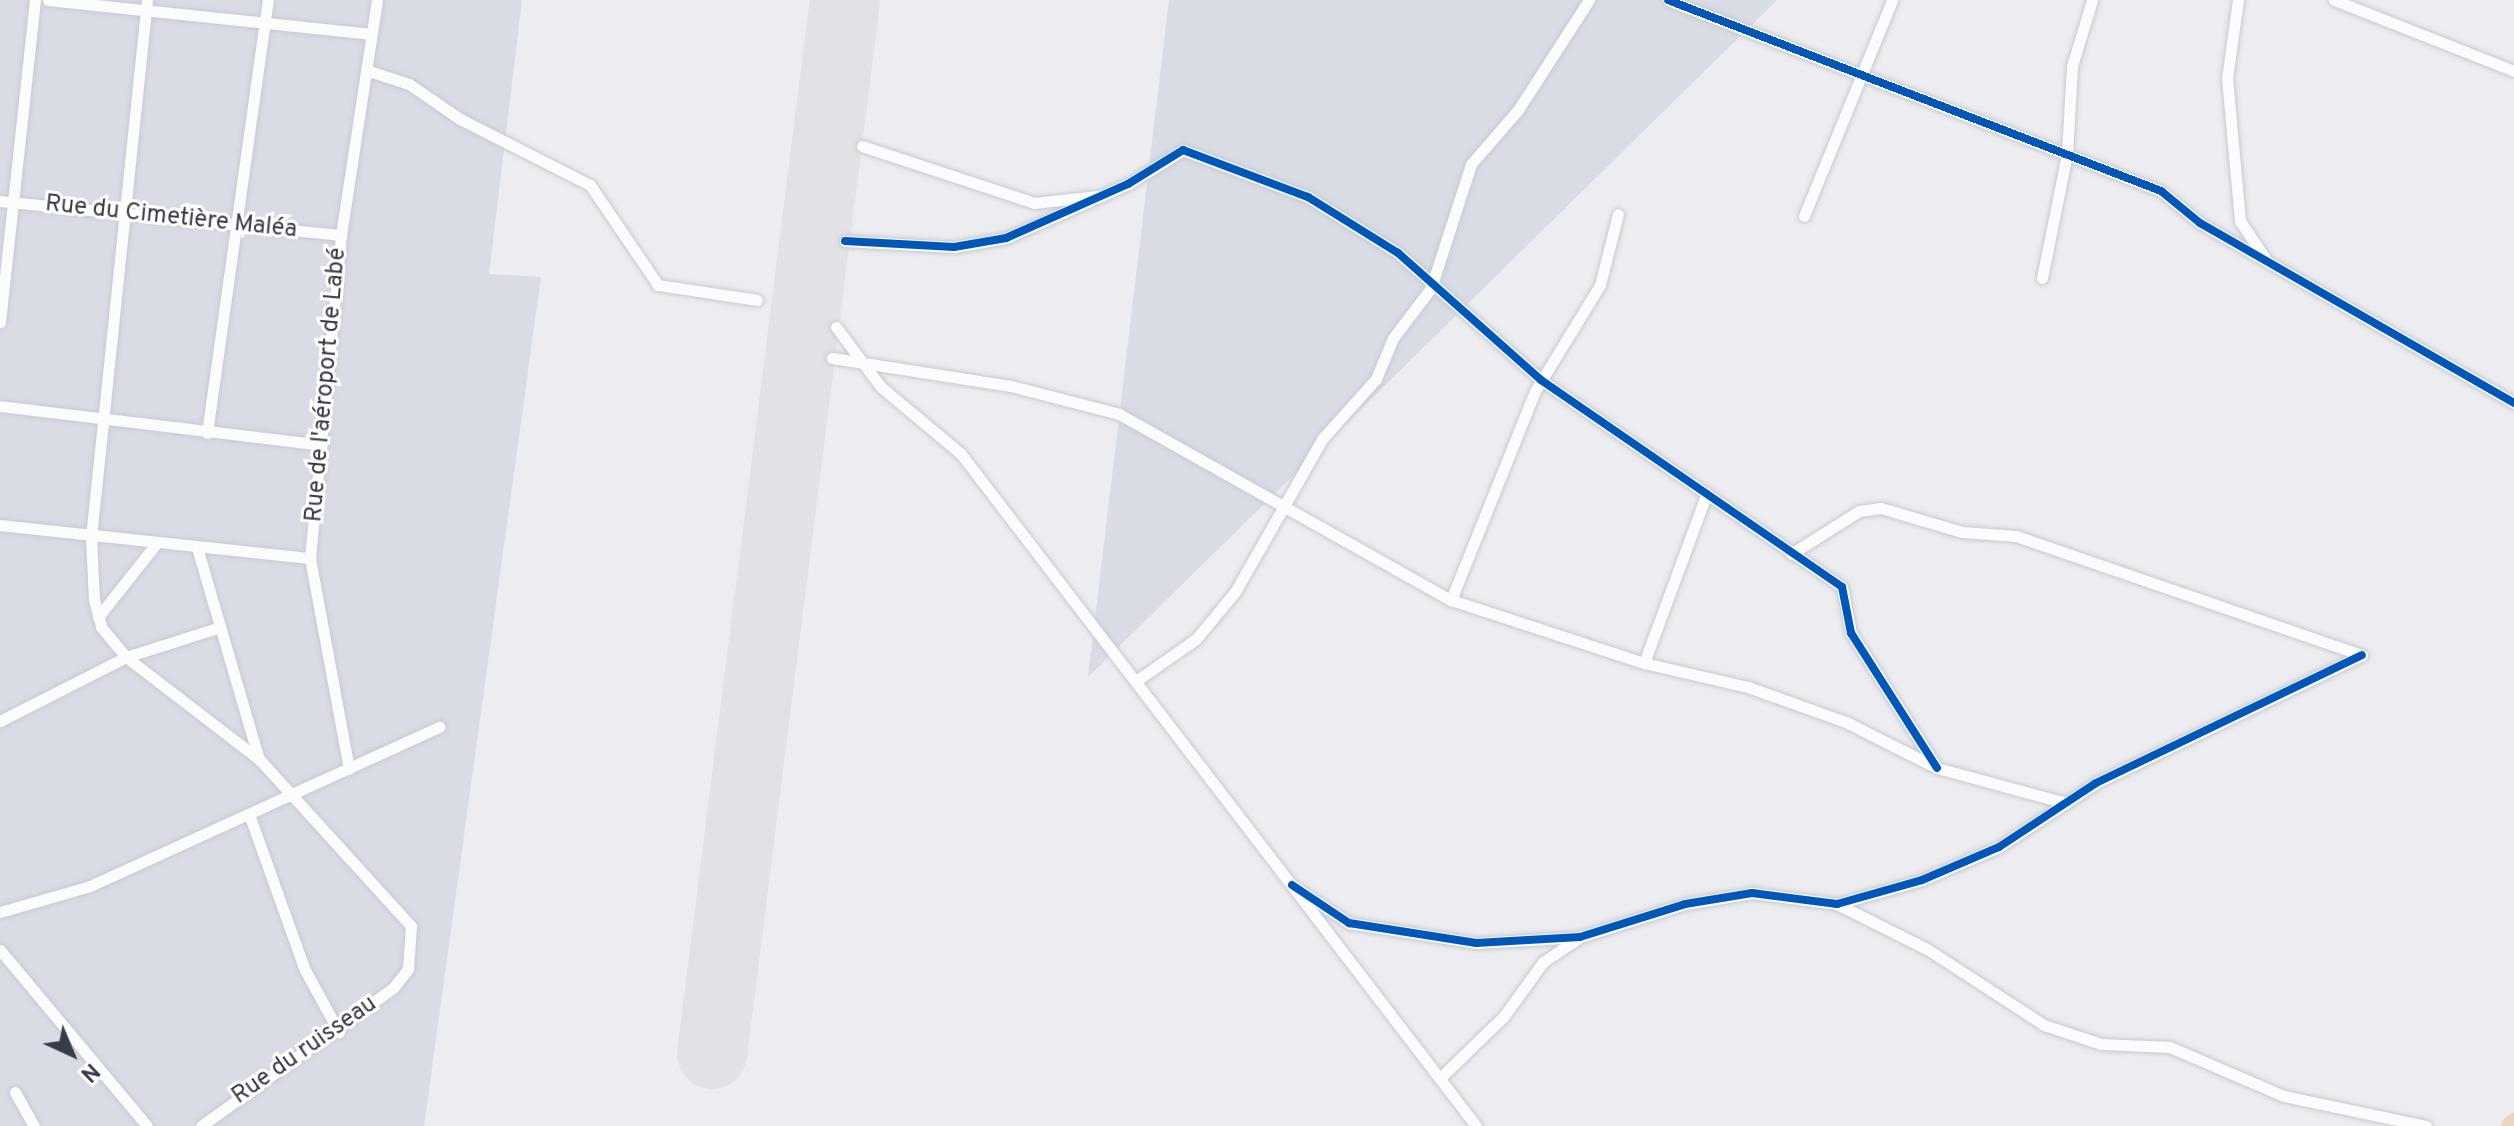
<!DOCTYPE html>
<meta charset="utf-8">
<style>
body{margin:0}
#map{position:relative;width:2514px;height:1126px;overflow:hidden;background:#ececf1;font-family:Overpass,sans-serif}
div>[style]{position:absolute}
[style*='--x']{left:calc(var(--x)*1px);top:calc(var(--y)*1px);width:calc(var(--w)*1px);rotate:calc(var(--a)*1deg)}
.residential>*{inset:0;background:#d9dce5}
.river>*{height:18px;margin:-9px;padding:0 9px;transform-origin:9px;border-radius:9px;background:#edd4be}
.runway>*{height:70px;margin:-35px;padding:0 35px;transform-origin:35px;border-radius:35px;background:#e2e2e6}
.roads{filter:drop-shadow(0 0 2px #c9cacf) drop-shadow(0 0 2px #c9cacf)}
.minor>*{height:11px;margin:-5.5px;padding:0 5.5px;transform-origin:5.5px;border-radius:5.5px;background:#fcfcfd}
.cycleway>*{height:8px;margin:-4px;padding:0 4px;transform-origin:4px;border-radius:4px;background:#0057b8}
span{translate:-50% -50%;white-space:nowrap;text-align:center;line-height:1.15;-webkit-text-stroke:6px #fff;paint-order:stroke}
.street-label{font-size:24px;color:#373c48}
.north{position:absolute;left:32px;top:1014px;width:80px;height:80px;-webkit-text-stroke:6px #fff;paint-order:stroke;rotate:136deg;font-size:22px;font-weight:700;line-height:32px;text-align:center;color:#373c48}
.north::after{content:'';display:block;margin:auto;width:28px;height:36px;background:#373c48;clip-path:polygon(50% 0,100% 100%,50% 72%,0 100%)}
</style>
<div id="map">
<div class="residential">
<div style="clip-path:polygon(0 0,522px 0,489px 274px,541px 277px,424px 1126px,0 1126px)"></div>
<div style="clip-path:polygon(1169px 0,1777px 0,1088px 677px)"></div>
</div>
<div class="river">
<div style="--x:2510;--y:1126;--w:6;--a:-45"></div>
</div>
<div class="runway">
<div style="--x:712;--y:1054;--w:1062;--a:-82.81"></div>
</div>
<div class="roads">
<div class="minor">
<div style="--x:48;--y:0;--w:325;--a:6"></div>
<div style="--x:147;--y:0;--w:540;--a:95.95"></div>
<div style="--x:91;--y:537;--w:63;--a:87.3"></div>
<div style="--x:94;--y:600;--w:28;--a:75"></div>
<div style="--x:101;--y:627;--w:39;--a:50"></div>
<div style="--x:126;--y:657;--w:168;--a:37.5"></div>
<div style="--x:1668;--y:0;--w:529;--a:21.18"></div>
<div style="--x:2161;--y:191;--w:50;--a:39.4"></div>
<div style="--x:2200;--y:223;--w:362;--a:29.8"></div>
<div style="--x:2238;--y:0;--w:79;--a:98"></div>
<div style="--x:2227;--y:78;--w:144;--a:84.8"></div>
<div style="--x:2240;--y:221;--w:45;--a:56"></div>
<div style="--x:2334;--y:0;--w:193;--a:21.5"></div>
<div style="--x:366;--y:70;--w:45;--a:18"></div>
<div style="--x:409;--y:84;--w:62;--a:34.5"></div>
<div style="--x:460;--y:119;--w:146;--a:26.9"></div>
<div style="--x:590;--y:185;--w:121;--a:55.8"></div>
<div style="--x:658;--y:285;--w:100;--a:8.6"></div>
<div style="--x:862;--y:146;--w:181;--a:18.3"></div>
<div style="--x:1034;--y:203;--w:64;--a:-6.2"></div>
<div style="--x:0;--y:201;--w:343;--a:5.7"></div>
<div style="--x:1804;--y:216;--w:233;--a:-67.8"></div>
<div style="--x:845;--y:241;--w:109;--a:3.2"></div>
<div style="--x:954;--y:247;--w:53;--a:-9.8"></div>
<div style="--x:1006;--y:238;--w:133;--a:-23.9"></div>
<div style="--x:1128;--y:184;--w:65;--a:-31.7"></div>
<div style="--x:1183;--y:150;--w:134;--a:20.6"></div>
<div style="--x:1308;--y:197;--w:106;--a:31.9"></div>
<div style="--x:1398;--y:253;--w:191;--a:41.6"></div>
<div style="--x:1541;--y:380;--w:365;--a:34.5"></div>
<div style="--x:1842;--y:587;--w:47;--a:78.9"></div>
<div style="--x:1851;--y:633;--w:160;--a:57.5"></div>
<div style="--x:2042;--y:278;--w:126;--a:-78.6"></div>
<div style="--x:2067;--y:154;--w:88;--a:-86.7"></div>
<div style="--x:2072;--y:66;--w:69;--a:-73.1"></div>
<div style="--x:0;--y:322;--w:324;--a:-83.8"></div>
<div style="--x:836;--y:327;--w:75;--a:53.1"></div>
<div style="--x:881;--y:387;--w:104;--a:39.9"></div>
<div style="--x:961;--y:454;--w:847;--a:52.53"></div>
<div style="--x:832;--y:358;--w:181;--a:8.9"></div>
<div style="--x:1011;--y:386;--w:112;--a:14.5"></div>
<div style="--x:1119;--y:414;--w:381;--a:29.3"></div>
<div style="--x:1451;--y:600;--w:203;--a:18.1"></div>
<div style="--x:1644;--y:663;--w:107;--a:13"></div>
<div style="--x:1748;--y:687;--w:104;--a:19.7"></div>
<div style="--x:1846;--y:722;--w:102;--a:26.8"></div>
<div style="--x:1937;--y:768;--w:134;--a:15.2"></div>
<div style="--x:0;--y:406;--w:324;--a:6.9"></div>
<div style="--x:207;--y:433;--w:437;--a:-82"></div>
<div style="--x:0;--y:525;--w:312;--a:6.1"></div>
<div style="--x:198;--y:551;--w:217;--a:73.7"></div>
<div style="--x:259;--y:759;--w:226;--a:47.7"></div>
<div style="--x:411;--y:926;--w:43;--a:94"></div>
<div style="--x:408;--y:969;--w:24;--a:128"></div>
<div style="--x:393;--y:988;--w:236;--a:144.3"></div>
<div style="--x:1791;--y:554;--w:80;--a:-32.3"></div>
<div style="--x:1859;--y:511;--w:22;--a:-8"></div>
<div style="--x:1881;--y:508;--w:84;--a:16.5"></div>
<div style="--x:1962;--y:532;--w:54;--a:4.2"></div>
<div style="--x:2016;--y:536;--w:366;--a:19"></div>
<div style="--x:1451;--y:600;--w:225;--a:-68.1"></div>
<div style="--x:1535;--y:391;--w:124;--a:-58.5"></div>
<div style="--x:1600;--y:285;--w:73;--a:-75.8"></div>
<div style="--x:98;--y:617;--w:92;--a:-51.6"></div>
<div style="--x:1644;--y:663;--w:176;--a:-69.7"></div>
<div style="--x:1136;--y:681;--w:73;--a:-35"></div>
<div style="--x:1196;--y:639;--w:61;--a:-50.3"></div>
<div style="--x:1235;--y:592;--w:177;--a:-60.3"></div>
<div style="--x:1323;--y:438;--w:79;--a:-48.1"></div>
<div style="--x:1376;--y:379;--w:44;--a:-67.5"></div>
<div style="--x:1393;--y:338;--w:63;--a:-52.8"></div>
<div style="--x:1431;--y:288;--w:130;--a:-72.1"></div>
<div style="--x:1471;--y:164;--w:72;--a:-49"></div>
<div style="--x:1518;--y:110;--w:131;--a:-57.2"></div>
<div style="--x:0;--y:721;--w:141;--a:-26.9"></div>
<div style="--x:126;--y:657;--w:99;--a:-17.7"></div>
<div style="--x:349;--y:769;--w:215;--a:-100.5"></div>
<div style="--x:310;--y:558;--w:324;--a:-84.5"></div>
<div style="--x:341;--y:235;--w:238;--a:-81.3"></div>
<div style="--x:249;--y:814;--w:166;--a:70.3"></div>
<div style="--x:305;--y:970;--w:71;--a:61.3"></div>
<div style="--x:1292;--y:885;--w:69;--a:33.7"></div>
<div style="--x:1349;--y:923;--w:129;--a:8.9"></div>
<div style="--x:1476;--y:943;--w:104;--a:-3.3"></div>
<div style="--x:1580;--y:937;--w:110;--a:-17.4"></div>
<div style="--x:1685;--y:904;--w:68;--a:-9.3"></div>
<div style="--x:1752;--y:893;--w:86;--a:7.4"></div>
<div style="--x:1837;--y:904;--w:88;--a:-15.8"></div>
<div style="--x:1922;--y:880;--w:84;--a:-23.2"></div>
<div style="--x:1999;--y:847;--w:116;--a:-33.4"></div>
<div style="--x:2096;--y:783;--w:295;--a:-25.7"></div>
<div style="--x:1837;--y:904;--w:101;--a:26.6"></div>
<div style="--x:1927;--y:949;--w:140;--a:33"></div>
<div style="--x:2044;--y:1025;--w:60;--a:18.4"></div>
<div style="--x:2101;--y:1044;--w:69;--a:2.5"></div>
<div style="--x:2170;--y:1047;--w:124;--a:23.3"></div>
<div style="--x:2284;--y:1096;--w:145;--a:11.9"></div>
<div style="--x:0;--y:912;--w:94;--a:-16.1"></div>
<div style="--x:90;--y:886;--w:384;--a:-24.5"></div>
<div style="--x:0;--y:950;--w:229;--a:50.1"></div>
<div style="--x:1440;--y:1078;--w:89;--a:-44.1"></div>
<div style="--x:1504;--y:1016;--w:67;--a:-54.2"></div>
<div style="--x:1543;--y:962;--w:45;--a:-34"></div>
<div style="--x:15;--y:1092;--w:39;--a:61"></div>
</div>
</div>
<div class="cycleway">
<div style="--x:1668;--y:0;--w:529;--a:21.18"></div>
<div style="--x:2161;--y:191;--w:50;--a:39.4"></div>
<div style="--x:2200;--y:223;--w:362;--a:29.8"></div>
<div style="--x:845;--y:241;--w:109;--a:3.2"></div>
<div style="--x:954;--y:247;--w:53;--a:-9.8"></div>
<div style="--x:1006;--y:238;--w:133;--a:-23.9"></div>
<div style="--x:1128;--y:184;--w:65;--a:-31.7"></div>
<div style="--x:1183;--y:150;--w:134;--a:20.6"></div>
<div style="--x:1308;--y:197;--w:106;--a:31.9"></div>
<div style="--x:1398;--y:253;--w:191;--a:41.6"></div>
<div style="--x:1541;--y:380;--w:365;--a:34.5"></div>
<div style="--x:1842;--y:587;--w:47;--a:78.9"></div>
<div style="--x:1851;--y:633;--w:160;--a:57.5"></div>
<div style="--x:1292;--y:885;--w:69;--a:33.7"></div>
<div style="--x:1349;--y:923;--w:129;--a:8.9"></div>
<div style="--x:1476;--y:943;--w:104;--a:-3.3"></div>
<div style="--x:1580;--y:937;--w:110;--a:-17.4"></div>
<div style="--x:1685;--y:904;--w:68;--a:-9.3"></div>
<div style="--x:1752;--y:893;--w:86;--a:7.4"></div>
<div style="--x:1837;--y:904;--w:88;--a:-15.8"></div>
<div style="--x:1922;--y:880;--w:84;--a:-23.2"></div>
<div style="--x:1999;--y:847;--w:116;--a:-33.4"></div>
<div style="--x:2096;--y:783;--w:295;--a:-25.7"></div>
</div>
<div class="street-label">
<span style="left:171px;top:218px;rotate:6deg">Rue du Cimetière Maléa</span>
<span style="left:327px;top:385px;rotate:-85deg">Rue de l'aéroport de Labé</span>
<span style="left:305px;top:1051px;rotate:-35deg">Rue du ruisseau</span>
</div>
<div class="north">N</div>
</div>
